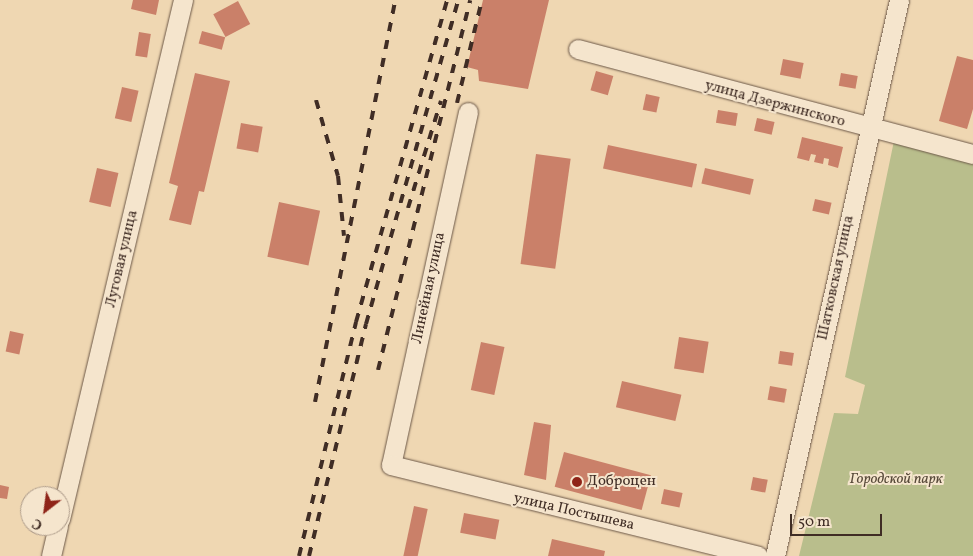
<!DOCTYPE html>
<meta charset="utf-8">
<style>
body{margin:0}
#map{position:relative;width:973px;height:556px;overflow:hidden;background:#efd7b2;font-family:Vollkorn,serif}
div>[style]{position:absolute}
[style*='--x']{left:calc(var(--x)*1px);top:calc(var(--y)*1px);width:calc(var(--w)*1px);rotate:calc(var(--a)*1deg)}
.green>*{inset:0;background:#b9be8c}
.building>*{inset:0;background:#ca8069;transform-origin:0 0}
.roads{filter:drop-shadow(0 0 1px #6c5848) drop-shadow(0 0 1px #6c5848)}
.minor>*{height:19px;margin:-9.5px;padding:0 9.5px;transform-origin:9.5px;border-radius:9.5px;background:#f5e5cd}
.rail>*{height:4px;margin-top:-2px;transform-origin:0;background:repeating-linear-gradient(90deg,#402d25 0 9px,transparent 0 18px)}
.dots>*{width:14px;height:14px;translate:-50% -50%;box-sizing:border-box;border:2px solid #f5e5cd;border-radius:50%}
span{translate:-50% -50%;white-space:nowrap;text-align:center;line-height:1.15;-webkit-text-stroke:4px #f5e5cd;paint-order:stroke}
.street-label{font-size:15px;color:#402d25}
.park-label{font-size:15px;color:#584a3a;font-style:italic}
.poi-label{font-size:15px;color:#402d25}
.left{translate:0 -50%;text-align:left}
.north{position:absolute;left:20px;top:486px;width:50px;height:50px;box-sizing:border-box;background:#f5e5cd;border:1px solid #ad9b8a;border-radius:50%;rotate:210deg;font-size:14px;font-weight:700;line-height:20px;text-align:center;color:#402d25}
.north::after{content:'';display:block;margin:auto;width:18px;height:22px;background:#8f2418;clip-path:polygon(50% 0,100% 100%,50% 72%,0 100%)}
.scale{position:absolute;left:790px;top:514px;width:92px;height:22px;box-sizing:border-box;border:2px solid #402d25;border-top:0;padding-left:6px;font-size:15px;line-height:18px;white-space:nowrap;color:#402d25;-webkit-text-stroke:4px #f5e5cd;paint-order:stroke}
</style>
<div id="map">
<div class="green">
<div style="clip-path:polygon(895px 136px,973px 157px,973px 556px,799px 556px,834px 413px,858px 414px,865px 385px,845px 377px)"></div>
</div>
<div class="building">
<div style="clip-path:polygon(133px 0,159px 0,156px 15px,131px 9px)"></div>
<div style="clip-path:polygon(483px 0,549px 0,528px 89px,479px 81px,478px 70px,467px 67px)"></div>
<div style="left:238px;top:1px;width:26px;height:28px;rotate:62deg"></div>
<div style="left:202px;top:31px;width:24px;height:13px;rotate:15deg"></div>
<div style="left:139px;top:32px;width:12px;height:24px;rotate:9deg"></div>
<div style="clip-path:polygon(957px 56px,973px 60px,973px 109px,967px 129px,939px 121px)"></div>
<div style="left:783px;top:59px;width:21px;height:16px;rotate:11deg"></div>
<div style="left:596px;top:71px;width:18px;height:20px;rotate:16deg"></div>
<div style="clip-path:polygon(195px 73px,230px 81px,204px 192px,199px 191px,191px 225px,169px 220px,178px 186px,169px 183px)"></div>
<div style="left:841px;top:73px;width:17px;height:13px;rotate:10deg"></div>
<div style="left:122px;top:87px;width:17px;height:32px;rotate:13deg"></div>
<div style="left:646px;top:94px;width:14px;height:16px;rotate:12deg"></div>
<div style="left:718px;top:110px;width:20px;height:13px;rotate:9deg"></div>
<div style="left:757px;top:118px;width:18px;height:13px;rotate:13deg"></div>
<div style="left:241px;top:123px;width:22px;height:26px;rotate:10deg"></div>
<div style="clip-path:polygon(802px 137px,843px 147px,838px 168px,828px 165px,829px 159px,824px 158px,823px 164px,814px 162px,816px 155px,811px 154px,809px 161px,797px 158px)"></div>
<div style="left:608px;top:145px;width:91px;height:24px;rotate:12deg"></div>
<div style="left:536px;top:154px;width:35px;height:111px;rotate:8deg"></div>
<div style="left:97px;top:168px;width:22px;height:35px;rotate:13deg"></div>
<div style="left:705px;top:168px;width:50px;height:16px;rotate:13deg"></div>
<div style="left:815px;top:199px;width:17px;height:12px;rotate:13deg"></div>
<div style="left:279px;top:202px;width:42px;height:56px;rotate:12deg"></div>
<div style="left:10px;top:331px;width:14px;height:21px;rotate:12deg"></div>
<div style="left:679px;top:337px;width:30px;height:32px;rotate:9deg"></div>
<div style="left:481px;top:342px;width:24px;height:49px;rotate:12deg"></div>
<div style="left:780px;top:351px;width:14px;height:13px;rotate:8deg"></div>
<div style="left:622px;top:381px;width:61px;height:27px;rotate:13deg"></div>
<div style="left:770px;top:386px;width:17px;height:14px;rotate:10deg"></div>
<div style="clip-path:polygon(534px 422px,551px 425px,546px 480px,524px 475px)"></div>
<div style="left:564px;top:452px;width:90px;height:36px;rotate:15deg"></div>
<div style="left:753px;top:477px;width:15px;height:13px;rotate:11deg"></div>
<div style="clip-path:polygon(0 485px,9px 487px,7px 499px,0 498px)"></div>
<div style="left:664px;top:489px;width:19px;height:15px;rotate:12deg"></div>
<div style="left:414px;top:506px;width:14px;height:52px;rotate:12deg"></div>
<div style="left:464px;top:513px;width:36px;height:20px;rotate:11deg"></div>
<div style="clip-path:polygon(552px 539px,605px 551px,604px 556px,548px 556px)"></div>
</div>
<div class="roads">
<div class="minor">
<div style="--x:578;--y:49;--w:409;--a:14.9"></div>
<div style="--x:468;--y:112;--w:361;--a:102.3"></div>
<div style="--x:391;--y:465;--w:378;--a:13.9"></div>
<div style="--x:60;--y:519;--w:533;--a:-76.67"></div>
<div style="--x:51;--y:556;--w:31;--a:-77"></div>
<div style="--x:775;--y:556;--w:570;--a:-77.43"></div>
</div>
</div>
<div class="rail">
<div style="--x:316;--y:100;--w:79;--a:73.9"></div>
<div style="--x:338;--y:176;--w:60;--a:84.3"></div>
<div style="--x:457;--y:103;--w:106;--a:-76.4"></div>
<div style="--x:408;--y:208;--w:112;--a:-72.9"></div>
<div style="--x:378;--y:370;--w:381;--a:-76"></div>
<div style="--x:315;--y:402;--w:410;--a:-78.7"></div>
<div style="--x:299;--y:556;--w:241;--a:-76.3"></div>
<div style="--x:356;--y:322;--w:335;--a:-74.2"></div>
<div style="--x:309;--y:556;--w:239;--a:-76.2"></div>
<div style="--x:366;--y:324;--w:337;--a:-74.1"></div>
</div>
<div class="dots">
<div style="left:577px;top:482px;background:#8f2418"></div>
</div>
<div class="street-label">
<span style="left:775px;top:104px;rotate:15deg">улица Дзержинского</span>
<span style="left:122px;top:259px;rotate:-77deg">Луговая улица</span>
<span style="left:836px;top:278px;rotate:-78deg">Шатковская улица</span>
<span style="left:429px;top:288px;rotate:-78deg">Линейная улица</span>
<span style="left:574px;top:512px;rotate:13deg">улица Постышева</span>
</div>
<div class="park-label">
<span style="left:896px;top:480px">Городской парк</span>
</div>
<div class="poi-label">
<span class="left" style="left:587px;top:482px">Доброцен</span>
</div>
<div class="north">С</div>
<div class="scale">50 m</div>
</div>
